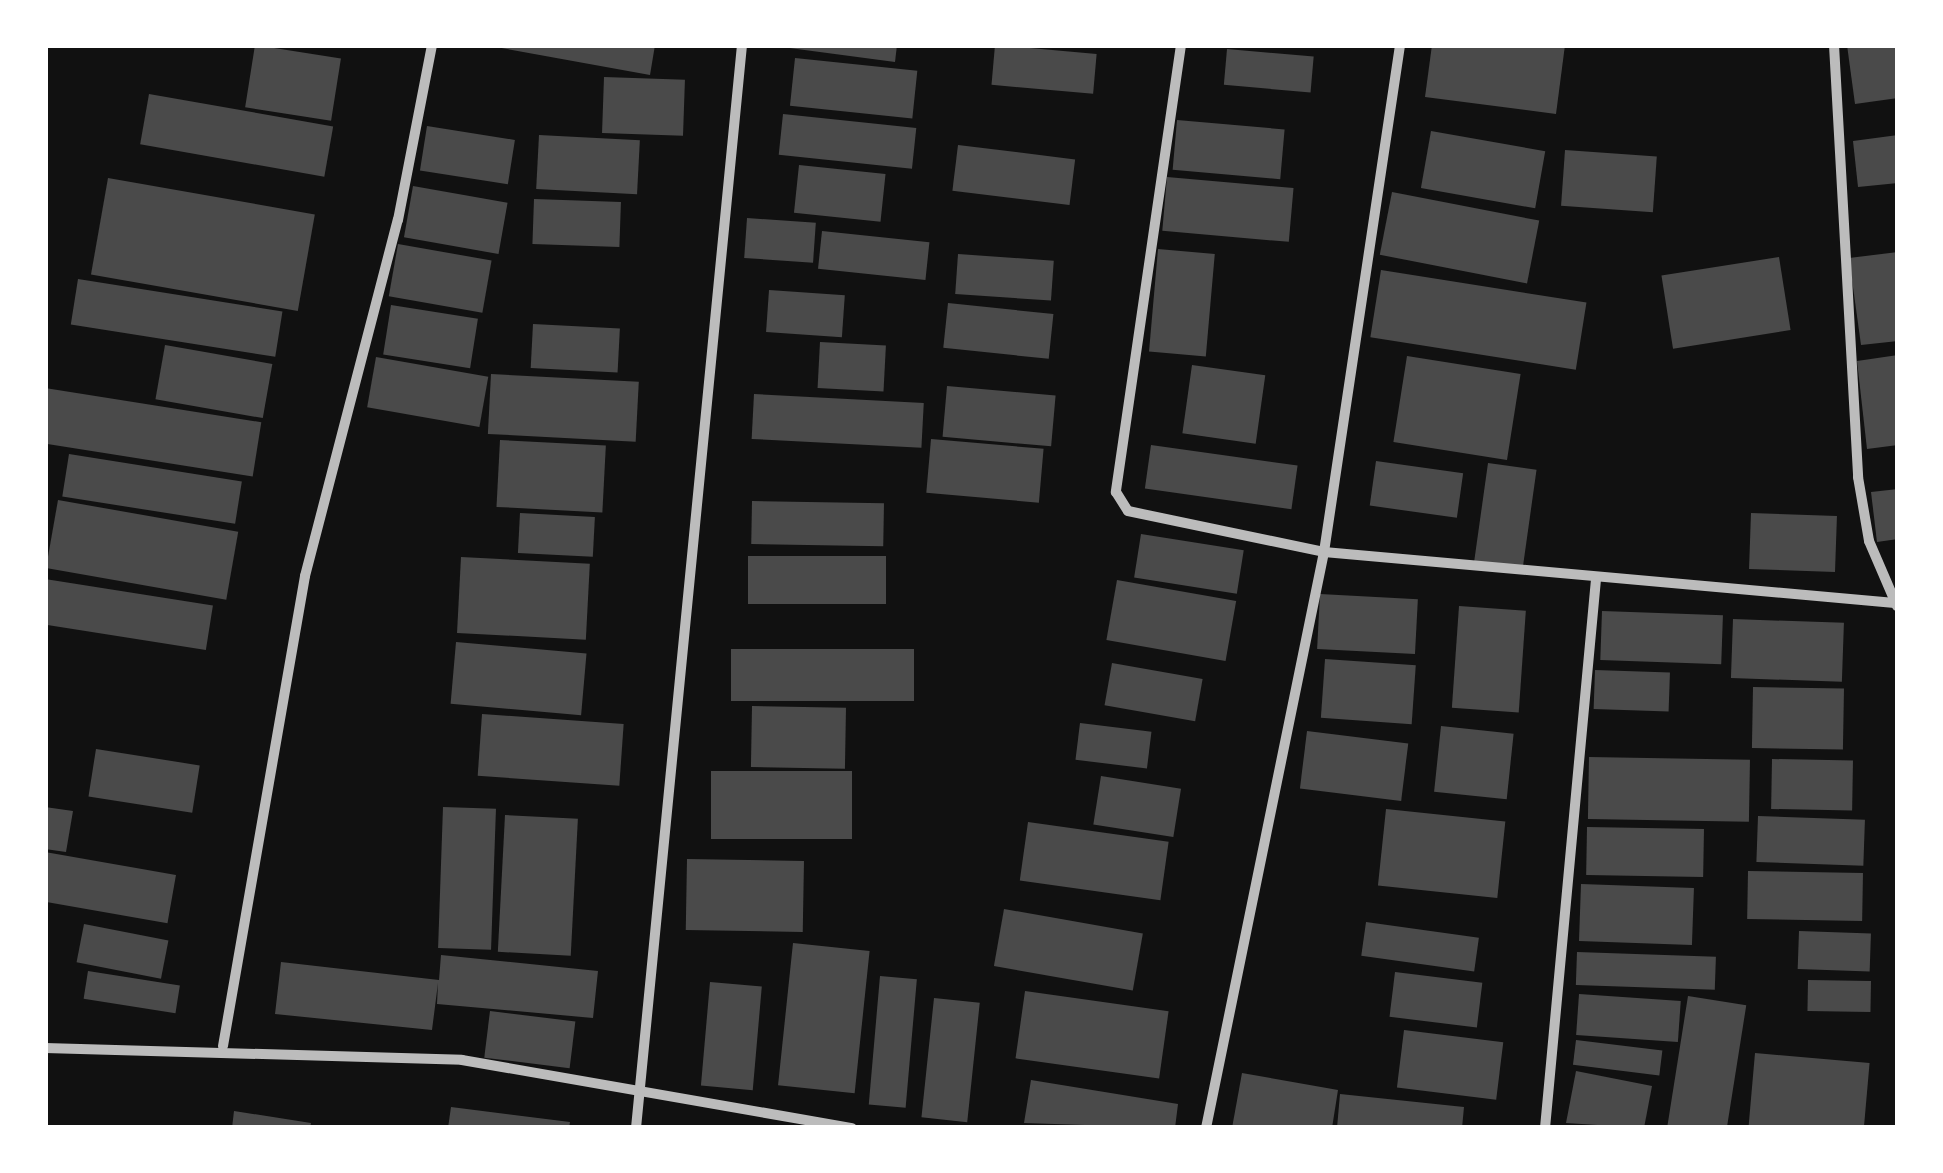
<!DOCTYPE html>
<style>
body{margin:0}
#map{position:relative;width:1943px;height:1173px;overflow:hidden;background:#111;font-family:Raleway,sans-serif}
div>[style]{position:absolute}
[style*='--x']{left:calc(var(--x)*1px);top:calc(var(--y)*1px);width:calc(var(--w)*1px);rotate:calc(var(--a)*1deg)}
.building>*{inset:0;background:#4a4a4a;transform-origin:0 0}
.minor>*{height:10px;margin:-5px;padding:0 5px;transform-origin:5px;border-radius:5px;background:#bcbcbc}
span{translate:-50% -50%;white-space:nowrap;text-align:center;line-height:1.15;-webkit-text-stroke:10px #fff;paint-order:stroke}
.frame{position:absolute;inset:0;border:48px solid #fff;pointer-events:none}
</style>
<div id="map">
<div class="building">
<div style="left:255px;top:45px;width:87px;height:63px;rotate:9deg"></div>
<div style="clip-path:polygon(485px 45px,655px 45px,650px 75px)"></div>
<div style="clip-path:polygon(767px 45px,897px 45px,895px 62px)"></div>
<div style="left:995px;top:45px;width:102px;height:40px;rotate:5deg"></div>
<div style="clip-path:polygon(1432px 45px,1565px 45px,1556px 114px,1425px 97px)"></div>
<div style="clip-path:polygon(1847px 45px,1898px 45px,1898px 98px,1855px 104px)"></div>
<div style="left:1227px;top:49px;width:87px;height:36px;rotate:5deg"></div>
<div style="left:795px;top:58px;width:123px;height:48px;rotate:6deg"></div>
<div style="left:604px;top:77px;width:81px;height:56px;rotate:2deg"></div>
<div style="left:149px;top:94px;width:187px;height:51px;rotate:10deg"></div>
<div style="left:783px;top:114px;width:134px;height:41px;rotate:6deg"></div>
<div style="left:1177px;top:120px;width:108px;height:50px;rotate:5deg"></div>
<div style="left:427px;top:126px;width:89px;height:45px;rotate:9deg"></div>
<div style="left:1431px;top:131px;width:116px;height:58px;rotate:10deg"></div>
<div style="left:539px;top:135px;width:101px;height:54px;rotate:3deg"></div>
<div style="clip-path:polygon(1898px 135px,1898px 183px,1858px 187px,1853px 141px)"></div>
<div style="left:958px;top:145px;width:118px;height:46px;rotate:7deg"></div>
<div style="left:1565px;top:150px;width:92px;height:56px;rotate:4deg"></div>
<div style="left:799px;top:165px;width:87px;height:48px;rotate:6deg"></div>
<div style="left:1167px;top:177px;width:127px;height:54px;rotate:5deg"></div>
<div style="left:108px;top:178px;width:210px;height:98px;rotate:10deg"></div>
<div style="left:413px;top:186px;width:96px;height:52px;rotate:10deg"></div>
<div style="left:1392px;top:192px;width:150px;height:64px;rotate:11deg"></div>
<div style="left:534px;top:199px;width:87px;height:45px;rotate:2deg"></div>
<div style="left:747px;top:218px;width:69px;height:40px;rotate:4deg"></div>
<div style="left:822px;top:231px;width:108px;height:38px;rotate:6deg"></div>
<div style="left:398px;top:244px;width:95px;height:53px;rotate:10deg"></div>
<div style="left:1158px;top:249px;width:57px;height:103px;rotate:5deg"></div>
<div style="clip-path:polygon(1898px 252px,1898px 341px,1861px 345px,1849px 258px)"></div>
<div style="left:958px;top:254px;width:96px;height:40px;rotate:4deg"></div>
<div style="left:1779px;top:257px;width:74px;height:119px;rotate:81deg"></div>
<div style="left:1381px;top:270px;width:208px;height:68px;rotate:9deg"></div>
<div style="left:78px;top:279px;width:207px;height:46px;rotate:9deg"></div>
<div style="left:769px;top:290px;width:76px;height:42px;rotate:4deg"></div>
<div style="left:948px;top:303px;width:106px;height:45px;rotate:6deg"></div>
<div style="left:391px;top:305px;width:88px;height:50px;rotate:9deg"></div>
<div style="left:533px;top:324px;width:87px;height:44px;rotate:3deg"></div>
<div style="left:820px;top:342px;width:66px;height:46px;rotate:3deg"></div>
<div style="left:165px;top:345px;width:109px;height:55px;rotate:10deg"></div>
<div style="clip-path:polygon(1898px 355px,1898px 445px,1867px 449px,1857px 361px)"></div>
<div style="left:1407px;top:356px;width:115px;height:87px;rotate:9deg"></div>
<div style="left:376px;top:357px;width:114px;height:51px;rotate:10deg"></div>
<div style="left:1192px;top:365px;width:74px;height:69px;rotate:8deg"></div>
<div style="left:491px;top:374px;width:148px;height:60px;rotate:3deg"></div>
<div style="left:947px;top:386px;width:109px;height:51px;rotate:5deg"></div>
<div style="left:45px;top:388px;width:219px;height:55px;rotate:9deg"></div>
<div style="left:754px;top:394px;width:170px;height:45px;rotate:3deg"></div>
<div style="left:931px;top:439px;width:113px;height:54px;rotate:5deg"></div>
<div style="left:500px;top:440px;width:106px;height:67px;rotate:3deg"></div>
<div style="left:1151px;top:445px;width:148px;height:44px;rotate:8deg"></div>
<div style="left:69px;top:454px;width:175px;height:43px;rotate:9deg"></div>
<div style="left:1376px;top:461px;width:88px;height:45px;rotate:8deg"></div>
<div style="left:1488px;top:463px;width:49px;height:103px;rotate:8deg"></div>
<div style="clip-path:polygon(1898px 489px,1898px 539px,1877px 542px,1871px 492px)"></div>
<div style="left:58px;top:500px;width:183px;height:69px;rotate:10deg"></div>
<div style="left:752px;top:501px;width:132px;height:43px;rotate:1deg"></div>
<div style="left:520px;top:513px;width:75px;height:40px;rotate:3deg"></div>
<div style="left:1751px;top:513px;width:86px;height:56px;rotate:2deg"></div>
<div style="left:1141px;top:534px;width:104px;height:44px;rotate:9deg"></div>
<div style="left:748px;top:556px;width:138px;height:48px"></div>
<div style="left:461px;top:557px;width:129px;height:76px;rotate:3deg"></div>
<div style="left:45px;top:579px;width:170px;height:45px;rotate:9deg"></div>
<div style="left:1117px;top:580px;width:121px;height:61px;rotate:10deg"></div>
<div style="left:1320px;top:594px;width:98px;height:55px;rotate:3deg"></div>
<div style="left:1459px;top:606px;width:67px;height:102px;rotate:4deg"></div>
<div style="left:1602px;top:611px;width:121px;height:49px;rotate:2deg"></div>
<div style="left:1733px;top:619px;width:111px;height:59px;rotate:2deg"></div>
<div style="left:456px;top:642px;width:131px;height:62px;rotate:5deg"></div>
<div style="left:731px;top:649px;width:183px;height:52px"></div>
<div style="left:1325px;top:659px;width:91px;height:59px;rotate:4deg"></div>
<div style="left:1112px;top:663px;width:92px;height:43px;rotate:10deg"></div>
<div style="left:1595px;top:670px;width:75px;height:39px;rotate:2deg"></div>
<div style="left:1753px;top:687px;width:91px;height:61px;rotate:1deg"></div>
<div style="left:752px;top:706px;width:94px;height:61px;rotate:1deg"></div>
<div style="left:482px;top:714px;width:142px;height:62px;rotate:4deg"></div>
<div style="left:1080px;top:723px;width:72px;height:37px;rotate:7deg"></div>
<div style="left:1441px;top:726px;width:73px;height:66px;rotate:6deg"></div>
<div style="left:1307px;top:731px;width:102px;height:58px;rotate:7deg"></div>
<div style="left:96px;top:749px;width:105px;height:48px;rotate:9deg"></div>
<div style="left:1589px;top:757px;width:161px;height:62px;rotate:1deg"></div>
<div style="left:1772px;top:759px;width:81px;height:50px;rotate:1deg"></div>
<div style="left:711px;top:771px;width:141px;height:68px"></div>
<div style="left:1101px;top:776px;width:81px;height:49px;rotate:9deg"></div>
<div style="clip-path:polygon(45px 807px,73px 811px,66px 852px,45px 849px)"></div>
<div style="left:443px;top:807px;width:53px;height:141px;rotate:2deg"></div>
<div style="left:1386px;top:809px;width:120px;height:77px;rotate:6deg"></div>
<div style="left:505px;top:815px;width:73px;height:137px;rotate:3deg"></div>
<div style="left:1758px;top:816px;width:107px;height:46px;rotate:2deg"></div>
<div style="left:1028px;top:822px;width:142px;height:59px;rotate:8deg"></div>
<div style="left:1587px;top:827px;width:117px;height:48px;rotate:1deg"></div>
<div style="left:45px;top:852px;width:133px;height:49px;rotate:10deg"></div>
<div style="left:687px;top:859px;width:117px;height:71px;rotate:1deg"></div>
<div style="left:1748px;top:871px;width:115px;height:48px;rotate:1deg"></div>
<div style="left:1581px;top:884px;width:113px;height:57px;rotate:2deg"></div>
<div style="left:1004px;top:909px;width:141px;height:58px;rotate:10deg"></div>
<div style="left:1366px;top:922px;width:114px;height:34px;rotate:8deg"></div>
<div style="left:84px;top:924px;width:86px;height:39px;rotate:11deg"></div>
<div style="left:1799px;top:931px;width:72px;height:38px;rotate:2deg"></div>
<div style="left:793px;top:943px;width:77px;height:143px;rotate:6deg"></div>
<div style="left:1577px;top:952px;width:139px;height:33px;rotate:2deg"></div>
<div style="clip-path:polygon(441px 955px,598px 971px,593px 1018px,437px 1004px,438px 983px,432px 1030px,275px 1014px,281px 962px,439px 980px)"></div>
<div style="left:88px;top:971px;width:93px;height:28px;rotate:9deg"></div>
<div style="left:1395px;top:972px;width:88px;height:45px;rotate:7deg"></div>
<div style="left:880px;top:976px;width:37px;height:129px;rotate:5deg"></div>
<div style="left:1808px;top:980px;width:63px;height:31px;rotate:1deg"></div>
<div style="left:710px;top:982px;width:52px;height:104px;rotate:5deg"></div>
<div style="left:1025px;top:991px;width:145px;height:68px;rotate:8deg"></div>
<div style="left:1579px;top:994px;width:102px;height:41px;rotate:4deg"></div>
<div style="left:1688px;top:996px;width:59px;height:134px;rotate:9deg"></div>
<div style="left:934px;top:998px;width:46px;height:120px;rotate:6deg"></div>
<div style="left:490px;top:1011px;width:86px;height:47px;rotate:7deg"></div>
<div style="left:1404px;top:1030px;width:100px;height:58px;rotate:7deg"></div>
<div style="left:1576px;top:1040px;width:87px;height:25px;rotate:7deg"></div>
<div style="left:1755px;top:1053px;width:115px;height:75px;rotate:5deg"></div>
<div style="clip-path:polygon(1576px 1071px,1652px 1086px,1644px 1128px,1566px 1123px)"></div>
<div style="clip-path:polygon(1242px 1073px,1338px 1090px,1332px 1128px,1232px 1128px)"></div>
<div style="clip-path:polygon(1031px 1080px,1178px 1104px,1175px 1128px,1024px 1123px)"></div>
<div style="clip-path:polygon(1340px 1094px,1464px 1107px,1462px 1128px,1337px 1128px)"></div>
<div style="clip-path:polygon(451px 1107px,570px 1122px,569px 1128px,448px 1128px)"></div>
<div style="clip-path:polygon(234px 1111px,311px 1123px,310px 1128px,232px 1128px)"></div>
</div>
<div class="minor">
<div style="--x:1181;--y:45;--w:452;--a:98.3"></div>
<div style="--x:1116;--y:492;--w:22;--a:58"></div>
<div style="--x:1128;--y:511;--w:200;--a:11.8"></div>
<div style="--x:1324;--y:552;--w:573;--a:5.1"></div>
<div style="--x:1834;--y:45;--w:433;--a:86.8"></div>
<div style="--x:1858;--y:477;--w:65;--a:80.2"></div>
<div style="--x:1869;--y:541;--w:71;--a:66.7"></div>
<div style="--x:223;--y:1046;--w:477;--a:-80.1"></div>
<div style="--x:305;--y:576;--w:368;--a:-75.4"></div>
<div style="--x:398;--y:220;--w:178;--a:-79"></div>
<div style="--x:45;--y:1048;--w:417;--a:1.6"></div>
<div style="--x:462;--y:1060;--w:396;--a:9.9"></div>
<div style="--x:636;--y:1128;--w:1088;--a:-84.41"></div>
<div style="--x:1206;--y:1128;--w:588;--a:-78.42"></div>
<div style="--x:1324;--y:552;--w:513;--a:-81.47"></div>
<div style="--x:1545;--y:1128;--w:551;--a:-84.69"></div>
</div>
<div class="frame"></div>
</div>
